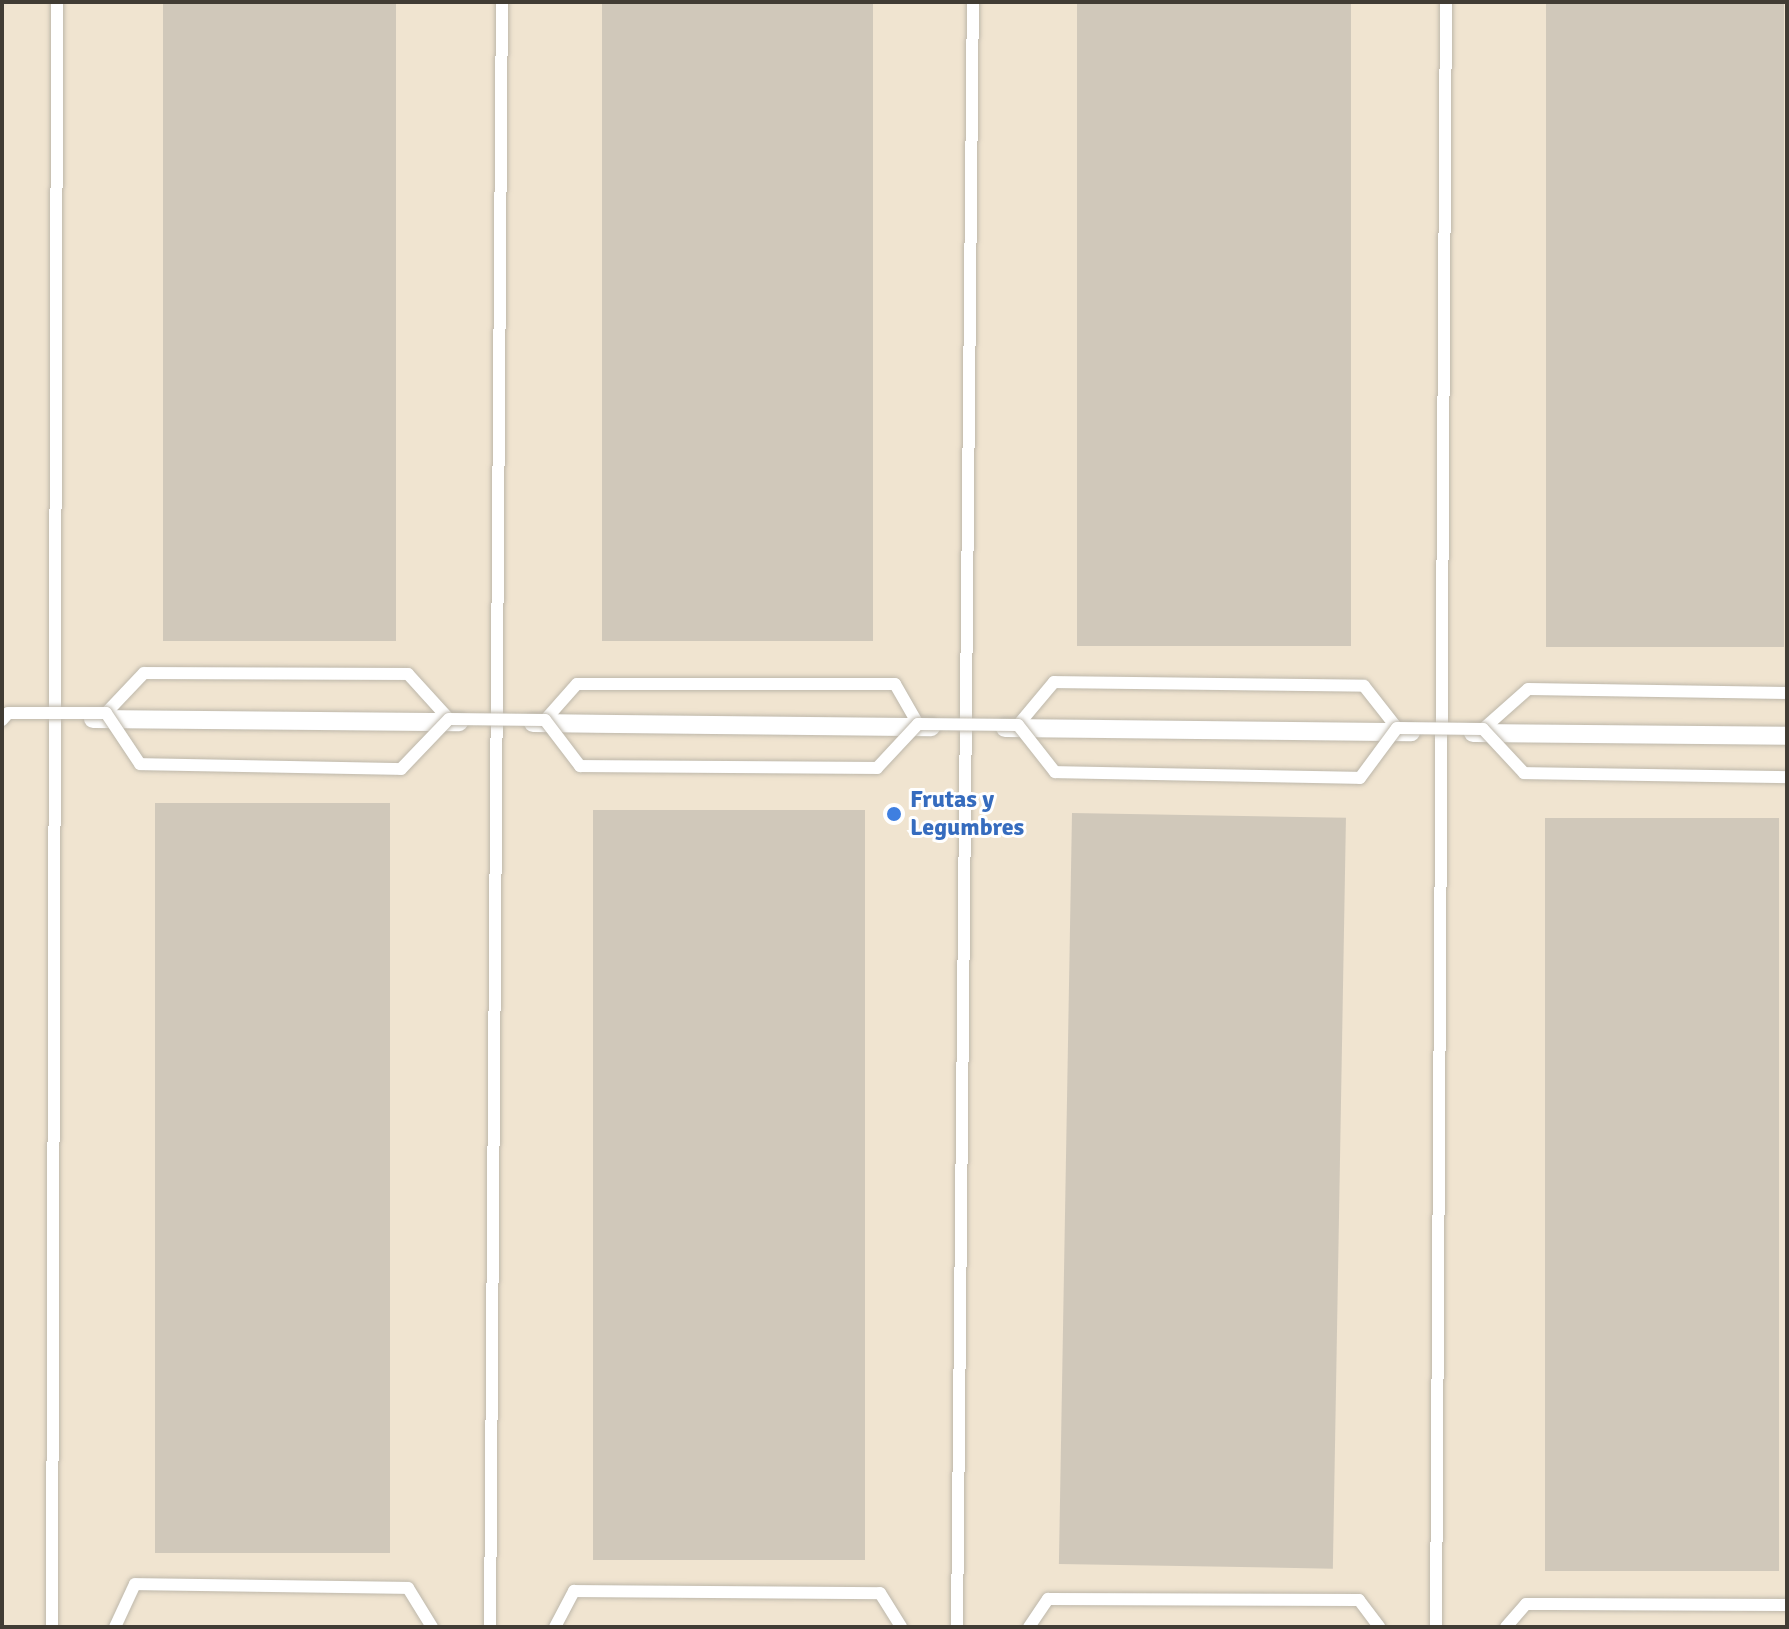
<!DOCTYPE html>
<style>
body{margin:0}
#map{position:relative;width:1789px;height:1629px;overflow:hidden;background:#efece3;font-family:Signika,sans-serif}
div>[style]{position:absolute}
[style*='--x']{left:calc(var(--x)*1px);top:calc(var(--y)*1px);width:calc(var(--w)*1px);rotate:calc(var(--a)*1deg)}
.commercial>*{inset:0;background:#f0e4d0;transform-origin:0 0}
.building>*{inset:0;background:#d0c8ba;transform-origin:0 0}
.roads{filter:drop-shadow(0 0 2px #bdb7aa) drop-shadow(0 0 2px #bdb7aa)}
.service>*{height:12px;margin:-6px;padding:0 6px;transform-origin:6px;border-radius:6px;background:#fff}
.pedestrian>*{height:18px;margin:-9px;padding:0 9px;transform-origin:9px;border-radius:9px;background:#fff}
.bridges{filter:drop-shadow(0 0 2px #bdb7aa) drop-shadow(0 0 2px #bdb7aa)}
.service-bridge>*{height:12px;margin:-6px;padding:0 6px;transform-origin:6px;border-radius:6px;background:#fff}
.dots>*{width:22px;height:22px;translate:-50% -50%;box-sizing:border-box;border:4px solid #fff;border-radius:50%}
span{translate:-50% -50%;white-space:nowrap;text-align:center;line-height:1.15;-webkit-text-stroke:6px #fff;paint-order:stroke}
.shop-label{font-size:24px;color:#366cbe;font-weight:700}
.left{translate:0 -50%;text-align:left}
.frame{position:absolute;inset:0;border:4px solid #413c34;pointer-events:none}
</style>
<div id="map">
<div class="commercial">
<div style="left:2px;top:2px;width:1785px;height:1625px"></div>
</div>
<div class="building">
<div style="left:163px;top:2px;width:233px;height:639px"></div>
<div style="left:602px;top:2px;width:271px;height:639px"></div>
<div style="left:1077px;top:2px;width:274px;height:644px"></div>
<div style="left:1546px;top:2px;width:238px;height:645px"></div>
<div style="left:155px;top:803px;width:235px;height:750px"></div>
<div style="left:593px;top:810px;width:272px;height:750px"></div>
<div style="left:1072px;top:813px;width:274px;height:751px;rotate:1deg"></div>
<div style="left:1545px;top:818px;width:234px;height:753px"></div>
</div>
<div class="roads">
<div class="service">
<div style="--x:106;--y:713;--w:55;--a:-46.5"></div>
<div style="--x:144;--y:673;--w:264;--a:0.2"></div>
<div style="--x:408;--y:674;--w:61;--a:47.7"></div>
<div style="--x:545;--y:720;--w:48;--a:-48.4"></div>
<div style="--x:577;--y:684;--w:318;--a:0"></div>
<div style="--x:895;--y:684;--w:46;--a:60.1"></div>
<div style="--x:1018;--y:725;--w:56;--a:-50.1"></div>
<div style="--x:1054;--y:682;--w:310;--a:0.7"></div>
<div style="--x:1364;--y:686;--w:53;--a:51.8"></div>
<div style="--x:1483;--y:729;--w:60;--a:-41.6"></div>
<div style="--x:1528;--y:689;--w:259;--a:0.9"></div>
<div style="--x:52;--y:1627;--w:1625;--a:-89.82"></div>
<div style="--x:115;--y:1627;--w:47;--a:-65.1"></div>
<div style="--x:135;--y:1584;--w:273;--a:0.8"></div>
<div style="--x:408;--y:1588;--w:46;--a:58.4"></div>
<div style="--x:490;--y:1627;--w:1625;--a:-89.58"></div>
<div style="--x:555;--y:1627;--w:41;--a:-62.2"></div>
<div style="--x:574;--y:1591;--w:306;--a:0.4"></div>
<div style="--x:880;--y:1593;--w:40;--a:58"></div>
<div style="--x:957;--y:1627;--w:1625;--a:-89.44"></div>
<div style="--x:1029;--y:1627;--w:34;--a:-56"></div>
<div style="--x:1048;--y:1599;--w:311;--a:0.2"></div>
<div style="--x:1359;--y:1600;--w:34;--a:53"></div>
<div style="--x:1436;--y:1627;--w:1625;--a:-89.65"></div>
<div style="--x:1506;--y:1627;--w:30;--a:-49"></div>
<div style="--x:1526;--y:1604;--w:261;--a:0.2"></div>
</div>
<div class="pedestrian">
<div style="--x:93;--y:719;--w:366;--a:0.5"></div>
<div style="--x:533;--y:723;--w:398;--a:0.6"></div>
<div style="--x:1005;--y:728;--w:406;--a:0.6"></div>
<div style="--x:1473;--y:733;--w:314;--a:0.5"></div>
</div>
</div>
<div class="bridges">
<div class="service-bridge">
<div style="--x:2;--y:720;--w:9;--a:-49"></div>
<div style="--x:8;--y:713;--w:98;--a:0"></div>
<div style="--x:106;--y:713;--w:61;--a:56.3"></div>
<div style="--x:140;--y:764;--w:261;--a:1.1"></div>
<div style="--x:401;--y:769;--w:69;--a:-46.2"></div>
<div style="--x:449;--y:719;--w:96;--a:0.6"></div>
<div style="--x:545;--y:720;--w:58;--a:52.7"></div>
<div style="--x:580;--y:766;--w:297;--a:0.4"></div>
<div style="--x:877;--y:768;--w:60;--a:-47"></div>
<div style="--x:918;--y:724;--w:100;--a:0.6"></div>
<div style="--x:1018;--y:725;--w:60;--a:51.8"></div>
<div style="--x:1055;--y:772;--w:305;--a:1.1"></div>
<div style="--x:1360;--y:778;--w:62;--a:-53.5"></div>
<div style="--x:1397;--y:728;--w:86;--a:0.7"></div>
<div style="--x:1483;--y:729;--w:60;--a:47"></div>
<div style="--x:1524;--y:773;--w:263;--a:0.9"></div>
</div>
</div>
<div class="dots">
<div style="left:894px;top:814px;background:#3f7fe0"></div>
</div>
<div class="shop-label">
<span class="left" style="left:910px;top:814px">Frutas y<br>Legumbres</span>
</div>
<div class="frame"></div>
</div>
